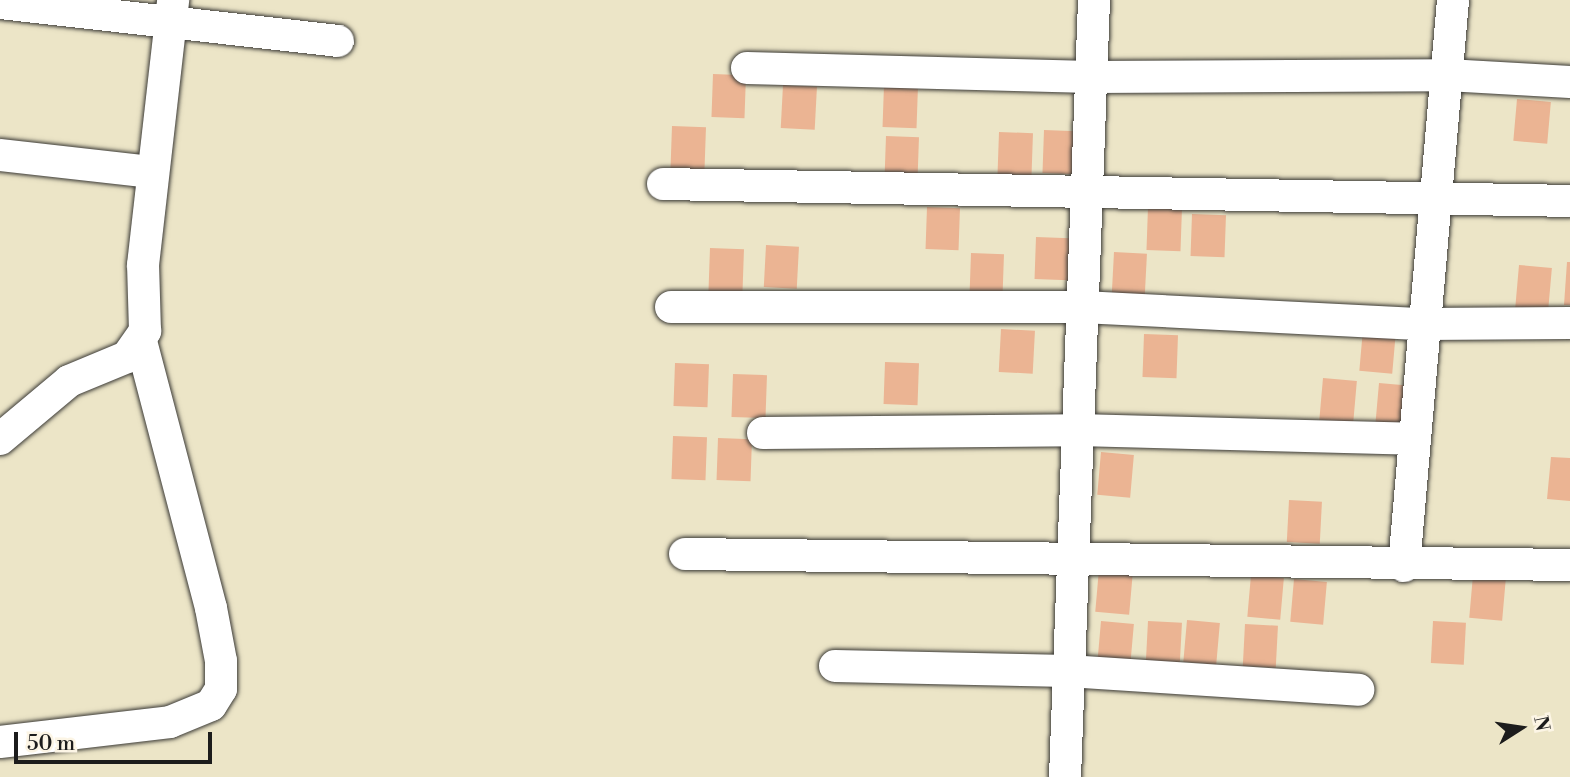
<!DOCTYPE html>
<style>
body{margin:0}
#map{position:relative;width:1570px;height:777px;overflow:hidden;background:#ece5c7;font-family:"Libre Bodoni",serif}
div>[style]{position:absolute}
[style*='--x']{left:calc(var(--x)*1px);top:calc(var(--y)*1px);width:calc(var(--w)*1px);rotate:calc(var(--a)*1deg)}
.building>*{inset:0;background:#ebb493;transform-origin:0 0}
.roads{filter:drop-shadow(0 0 2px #3b3a36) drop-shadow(0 0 2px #3b3a36)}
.street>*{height:32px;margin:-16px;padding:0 16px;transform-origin:16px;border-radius:16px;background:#fff}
span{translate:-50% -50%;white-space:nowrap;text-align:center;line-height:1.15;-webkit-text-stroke:6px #fcf5e5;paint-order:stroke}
.north{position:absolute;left:1486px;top:693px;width:70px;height:70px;-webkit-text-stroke:5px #fcf5e5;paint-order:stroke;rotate:78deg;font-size:19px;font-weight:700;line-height:28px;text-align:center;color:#1c1c1c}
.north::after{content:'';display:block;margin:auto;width:24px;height:32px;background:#1c1c1c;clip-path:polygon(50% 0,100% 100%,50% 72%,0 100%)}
.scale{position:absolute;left:14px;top:732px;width:198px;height:32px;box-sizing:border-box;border:4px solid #1c1c1c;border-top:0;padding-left:9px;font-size:21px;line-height:24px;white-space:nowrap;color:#1c1c1c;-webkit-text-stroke:5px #fcf5e5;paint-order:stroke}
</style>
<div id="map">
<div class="building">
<div style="left:713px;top:74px;width:33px;height:43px;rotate:2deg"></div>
<div style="left:783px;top:85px;width:34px;height:43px;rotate:3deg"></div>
<div style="left:884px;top:85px;width:34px;height:42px;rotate:2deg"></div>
<div style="left:1517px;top:99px;width:34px;height:42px;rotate:5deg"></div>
<div style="left:672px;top:126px;width:34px;height:43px;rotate:2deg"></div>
<div style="left:1044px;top:130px;width:33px;height:43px;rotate:2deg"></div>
<div style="left:999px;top:132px;width:34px;height:42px;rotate:2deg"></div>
<div style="left:886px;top:136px;width:33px;height:42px;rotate:2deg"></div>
<div style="left:927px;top:207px;width:33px;height:42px;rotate:2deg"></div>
<div style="left:1148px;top:207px;width:34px;height:43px;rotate:2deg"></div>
<div style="left:1192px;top:214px;width:34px;height:42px;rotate:2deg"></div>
<div style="left:1036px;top:237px;width:34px;height:42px;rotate:2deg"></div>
<div style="left:766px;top:245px;width:33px;height:42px;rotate:3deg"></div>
<div style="left:710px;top:248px;width:34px;height:43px;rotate:2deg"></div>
<div style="left:1114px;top:252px;width:33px;height:43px;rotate:3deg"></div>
<div style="left:971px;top:253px;width:33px;height:42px;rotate:2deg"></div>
<div style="clip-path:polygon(1567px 262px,1570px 262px,1570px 305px,1564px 305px)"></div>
<div style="left:1519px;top:265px;width:33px;height:43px;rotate:5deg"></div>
<div style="left:1001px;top:329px;width:34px;height:43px;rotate:3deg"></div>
<div style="left:1363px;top:329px;width:33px;height:42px;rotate:5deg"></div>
<div style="left:1144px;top:334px;width:34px;height:43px;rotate:2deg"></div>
<div style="left:885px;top:362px;width:34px;height:42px;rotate:2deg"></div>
<div style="left:675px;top:363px;width:34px;height:43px;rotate:2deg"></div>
<div style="left:733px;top:374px;width:34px;height:43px;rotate:2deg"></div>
<div style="left:1323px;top:378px;width:34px;height:42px;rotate:5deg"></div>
<div style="left:1379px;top:383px;width:34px;height:42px;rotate:5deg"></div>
<div style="left:673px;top:436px;width:34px;height:43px;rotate:2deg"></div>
<div style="left:718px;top:438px;width:34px;height:42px;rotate:2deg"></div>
<div style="left:1101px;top:452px;width:33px;height:43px;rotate:5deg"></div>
<div style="clip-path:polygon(1551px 457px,1570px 458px,1570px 501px,1547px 499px)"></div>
<div style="left:1289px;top:500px;width:33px;height:42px;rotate:3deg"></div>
<div style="left:1099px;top:569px;width:34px;height:43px;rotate:5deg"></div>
<div style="left:1251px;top:575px;width:33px;height:42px;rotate:5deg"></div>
<div style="left:1473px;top:575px;width:33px;height:43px;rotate:5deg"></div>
<div style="left:1294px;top:579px;width:33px;height:43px;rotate:5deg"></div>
<div style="left:1187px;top:620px;width:33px;height:42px;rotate:5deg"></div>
<div style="left:1101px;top:621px;width:33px;height:43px;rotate:5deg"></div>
<div style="left:1148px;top:621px;width:34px;height:42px;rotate:3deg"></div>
<div style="left:1433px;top:621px;width:33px;height:42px;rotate:3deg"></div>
<div style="left:1245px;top:624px;width:33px;height:42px;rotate:3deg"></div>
</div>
<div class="roads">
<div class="street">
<div style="--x:0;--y:3;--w:340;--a:6.4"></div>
<div style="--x:747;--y:68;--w:344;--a:1.5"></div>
<div style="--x:1091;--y:77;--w:356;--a:-0.3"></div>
<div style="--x:1447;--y:75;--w:123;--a:3.3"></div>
<div style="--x:0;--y:155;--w:153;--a:6.4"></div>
<div style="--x:663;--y:184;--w:907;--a:1.07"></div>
<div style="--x:671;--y:307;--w:411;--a:0"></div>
<div style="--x:1082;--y:307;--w:341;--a:2.9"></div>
<div style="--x:1423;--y:324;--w:147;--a:-0.4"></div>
<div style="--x:763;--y:433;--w:315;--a:-0.5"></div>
<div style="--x:1078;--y:430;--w:335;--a:1.5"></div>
<div style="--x:0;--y:439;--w:90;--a:-40"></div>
<div style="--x:69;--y:381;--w:63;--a:-22.5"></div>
<div style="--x:127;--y:357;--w:32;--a:-55"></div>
<div style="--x:145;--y:331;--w:66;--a:-91.7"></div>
<div style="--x:143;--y:265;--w:267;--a:-83.5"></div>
<div style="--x:685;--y:554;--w:885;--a:0.71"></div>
<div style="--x:1404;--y:566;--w:568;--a:-85.05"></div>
<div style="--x:835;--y:666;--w:233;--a:1.2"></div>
<div style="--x:1068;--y:671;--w:291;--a:3.7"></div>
<div style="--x:0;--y:742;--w:171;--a:-6.7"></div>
<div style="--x:170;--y:722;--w:44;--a:-22.5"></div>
<div style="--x:211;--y:705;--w:19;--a:-58"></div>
<div style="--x:221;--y:689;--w:28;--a:-90"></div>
<div style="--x:221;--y:661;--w:54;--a:-100.7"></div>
<div style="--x:211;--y:608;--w:275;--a:-104.7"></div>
<div style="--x:1065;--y:777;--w:778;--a:-87.86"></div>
</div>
</div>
<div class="north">N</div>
<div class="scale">50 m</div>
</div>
